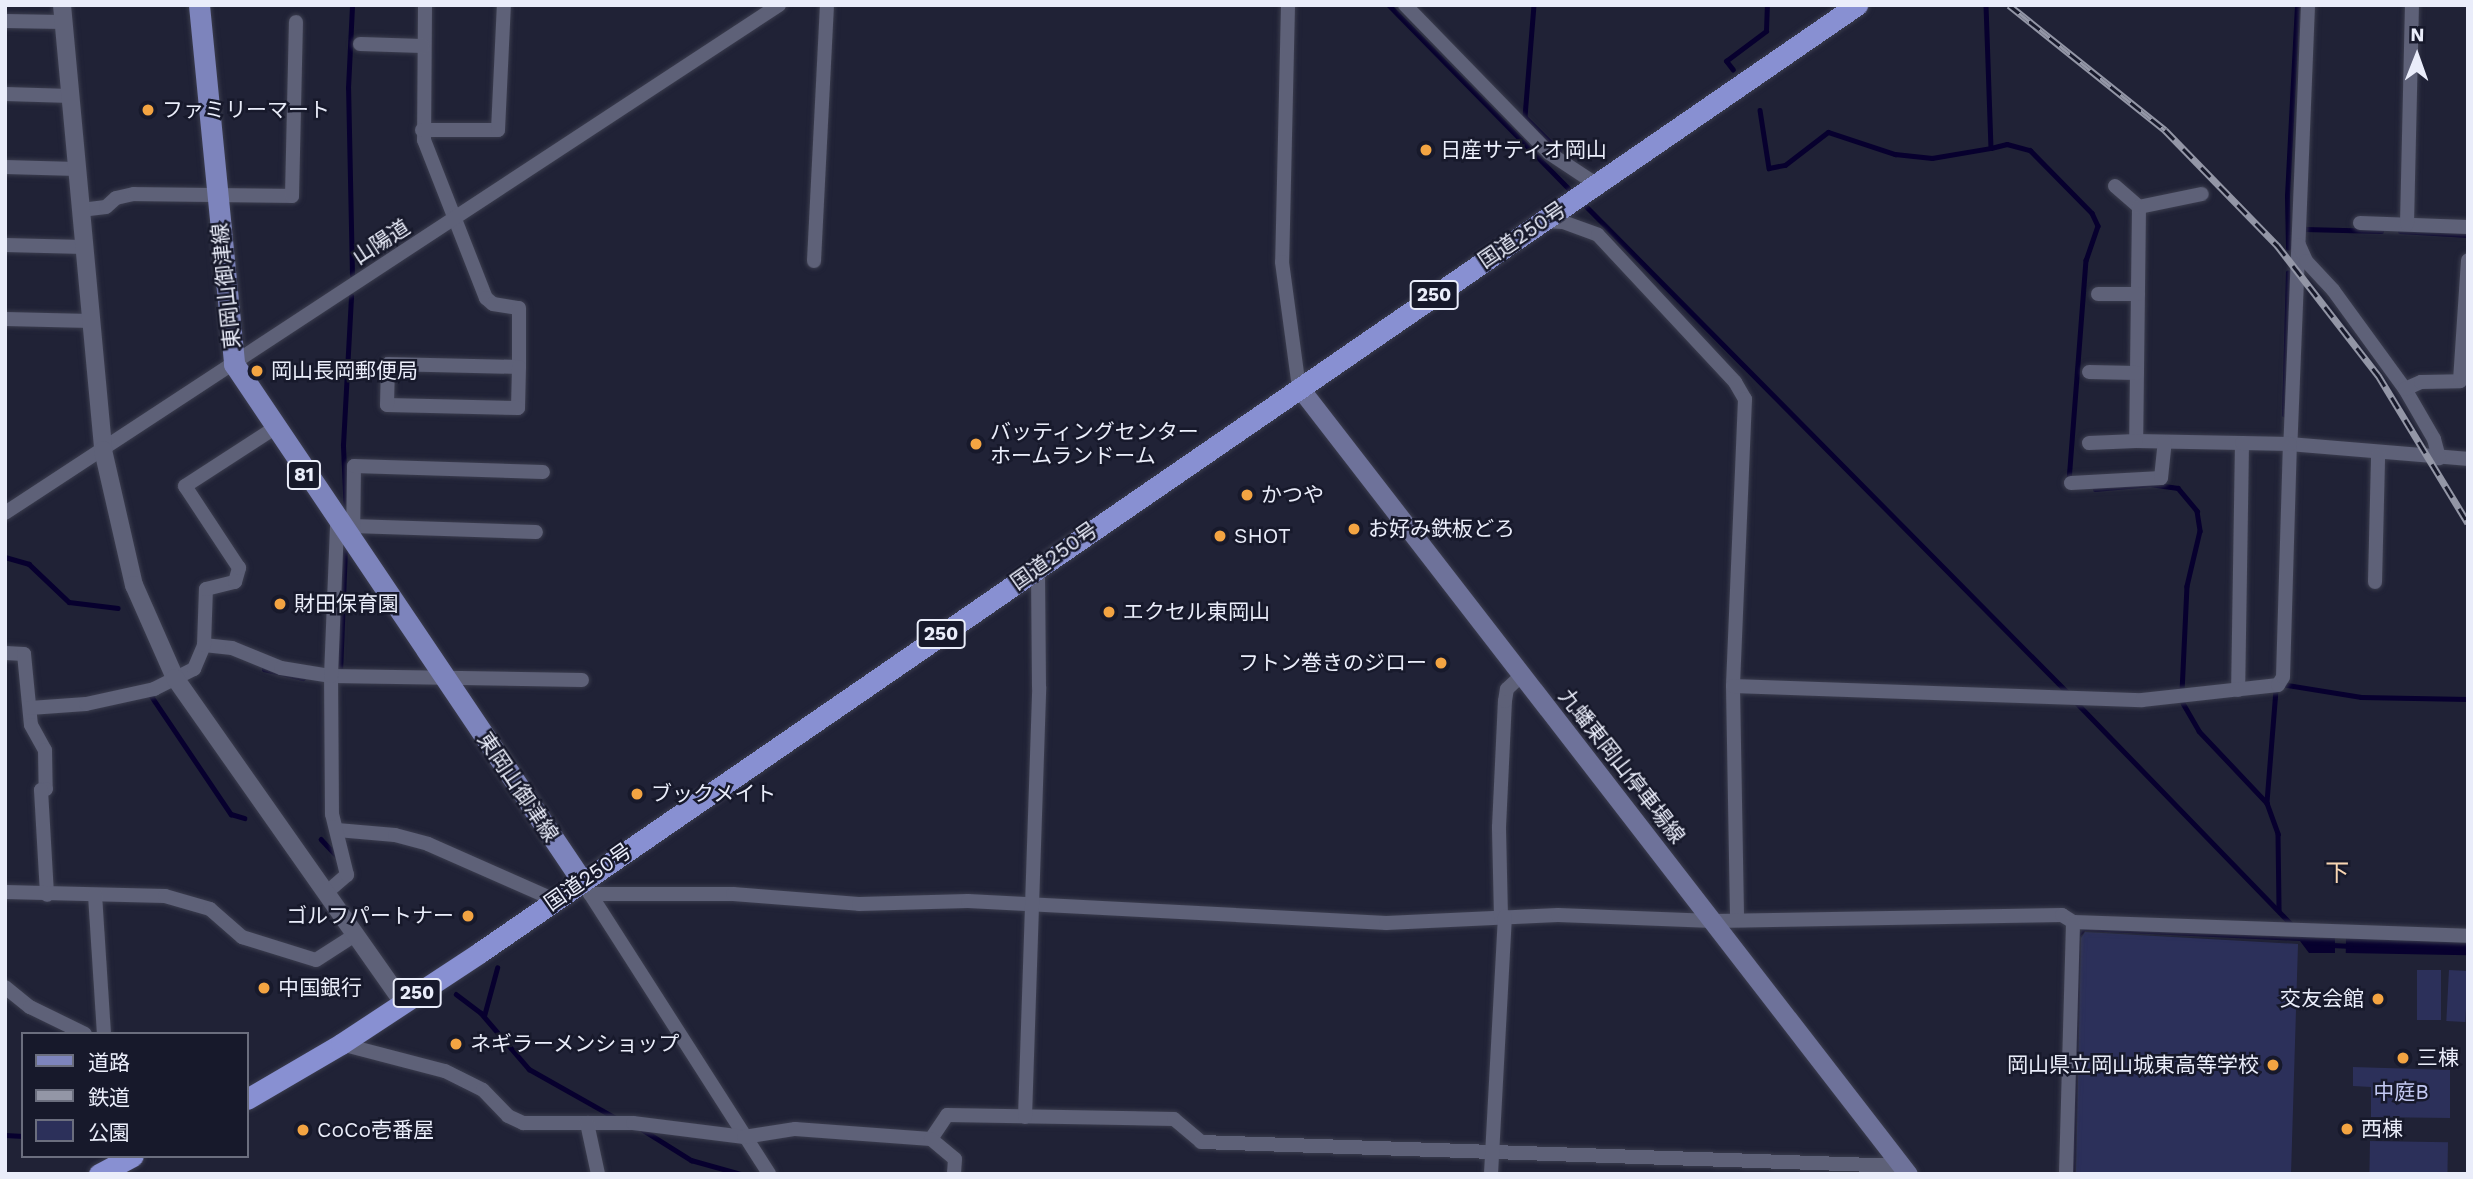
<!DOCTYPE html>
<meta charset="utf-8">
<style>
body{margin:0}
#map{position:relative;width:2473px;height:1179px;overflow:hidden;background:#202236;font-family:"Work Sans","Noto Sans JP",sans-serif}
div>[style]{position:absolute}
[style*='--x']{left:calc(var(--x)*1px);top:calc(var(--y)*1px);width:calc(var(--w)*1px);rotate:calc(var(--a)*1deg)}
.green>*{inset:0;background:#2c305a;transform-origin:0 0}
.water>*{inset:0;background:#07002e;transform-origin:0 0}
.stream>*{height:4.5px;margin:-2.25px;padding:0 2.25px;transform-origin:2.25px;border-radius:2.25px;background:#07002e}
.roads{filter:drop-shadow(0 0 2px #3b3d4e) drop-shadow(0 0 2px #3b3d4e)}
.minor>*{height:14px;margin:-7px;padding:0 7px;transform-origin:7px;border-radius:7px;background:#5e6178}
.tertiary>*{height:18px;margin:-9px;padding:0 9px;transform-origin:9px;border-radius:9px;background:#5e6178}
.secondary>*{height:19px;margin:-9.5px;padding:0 9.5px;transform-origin:9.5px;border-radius:9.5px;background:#6e729a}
.primary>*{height:21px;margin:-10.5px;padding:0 10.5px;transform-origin:10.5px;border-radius:10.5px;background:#7d84bc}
.trunk>*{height:21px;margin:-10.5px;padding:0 10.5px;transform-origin:10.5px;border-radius:10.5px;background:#8890d2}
.rail>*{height:7px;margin-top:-3.5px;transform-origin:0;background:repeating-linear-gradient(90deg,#17192b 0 13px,#9396a6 0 26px);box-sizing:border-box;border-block:2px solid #9396a6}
.dots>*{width:19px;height:19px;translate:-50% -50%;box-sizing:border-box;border:4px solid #17192b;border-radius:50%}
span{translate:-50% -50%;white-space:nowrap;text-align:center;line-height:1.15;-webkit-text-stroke:5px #17192b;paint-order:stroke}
.shield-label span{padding:2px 5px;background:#17192b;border:2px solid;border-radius:5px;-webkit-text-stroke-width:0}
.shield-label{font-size:19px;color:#eaedfa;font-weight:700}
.poi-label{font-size:21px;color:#eaedfa}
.left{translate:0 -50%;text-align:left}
.right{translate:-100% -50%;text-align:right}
.street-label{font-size:21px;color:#eaedfa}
.park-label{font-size:21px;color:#c3c9f2}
.quarter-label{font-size:24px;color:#f7d5b2}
.frame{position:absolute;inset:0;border:7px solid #eaedfa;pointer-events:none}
.legend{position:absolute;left:21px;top:1032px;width:228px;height:126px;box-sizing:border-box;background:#17192b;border:2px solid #6b6e7e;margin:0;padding:9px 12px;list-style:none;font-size:21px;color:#eaedfa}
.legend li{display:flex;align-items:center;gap:14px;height:35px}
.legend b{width:35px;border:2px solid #6b6e7e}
.north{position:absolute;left:2382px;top:21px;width:70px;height:70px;-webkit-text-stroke:5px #17192b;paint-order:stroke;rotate:1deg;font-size:19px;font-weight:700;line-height:28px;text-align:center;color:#eaedfa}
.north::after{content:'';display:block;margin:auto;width:24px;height:32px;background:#eaedfa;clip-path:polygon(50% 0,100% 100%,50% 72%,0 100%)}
</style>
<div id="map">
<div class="green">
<div style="clip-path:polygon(2085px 932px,2298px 944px,2291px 1174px,2076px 1174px,2081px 938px)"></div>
<div style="left:2417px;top:970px;width:24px;height:50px"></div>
<div style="left:2449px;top:970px;width:19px;height:51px;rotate:3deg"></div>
<div style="clip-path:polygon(2353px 1067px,2450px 1070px,2450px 1118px,2371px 1117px,2371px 1087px,2353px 1086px)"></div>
<div style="left:2370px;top:1141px;width:78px;height:33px;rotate:1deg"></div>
</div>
<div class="water">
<div style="clip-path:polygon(2081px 927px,2292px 937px,2308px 927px,2315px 938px,2335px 938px,2335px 953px,2309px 953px,2300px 941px,2085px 931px,2080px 937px,2075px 1174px,2071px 1174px,2076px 929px)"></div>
<div style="left:2346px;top:938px;width:122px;height:15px;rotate:1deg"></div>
</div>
<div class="stream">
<div style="--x:1389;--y:5;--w:262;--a:45.6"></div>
<div style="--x:1534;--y:5;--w:112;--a:94.6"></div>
<div style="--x:1525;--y:117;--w:48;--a:45"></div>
<div style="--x:1986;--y:5;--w:143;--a:88"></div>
<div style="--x:1991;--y:148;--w:16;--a:-14"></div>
<div style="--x:2007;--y:144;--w:24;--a:15"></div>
<div style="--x:2030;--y:150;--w:88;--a:45.5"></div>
<div style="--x:2092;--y:213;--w:14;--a:65"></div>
<div style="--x:2098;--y:226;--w:36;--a:109"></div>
<div style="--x:2086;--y:260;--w:220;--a:94.4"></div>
<div style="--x:1733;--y:70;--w:11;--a:-128"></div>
<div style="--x:1726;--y:61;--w:50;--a:-36.9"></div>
<div style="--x:1766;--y:31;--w:26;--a:-88"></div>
<div style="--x:1760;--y:110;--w:59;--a:81.2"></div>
<div style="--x:1769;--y:168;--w:16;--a:-11"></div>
<div style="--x:1785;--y:165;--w:54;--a:-37.5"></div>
<div style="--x:1828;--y:132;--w:71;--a:18.2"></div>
<div style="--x:1895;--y:154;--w:37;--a:6"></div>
<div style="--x:1932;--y:158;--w:60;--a:-9.6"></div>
<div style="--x:1583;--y:203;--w:691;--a:45.29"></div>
<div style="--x:2305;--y:229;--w:76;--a:1.5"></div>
<div style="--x:2400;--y:231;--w:68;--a:3.4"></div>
<div style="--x:2288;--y:248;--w:52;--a:-91.1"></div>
<div style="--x:2287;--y:196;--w:191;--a:-87"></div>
<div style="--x:352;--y:275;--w:187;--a:-91.2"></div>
<div style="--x:348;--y:88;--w:83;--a:-87.2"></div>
<div style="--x:2284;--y:415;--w:142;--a:-88.4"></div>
<div style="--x:2095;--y:489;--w:55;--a:-5.2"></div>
<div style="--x:2150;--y:484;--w:28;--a:8"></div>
<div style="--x:2178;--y:488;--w:30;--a:50"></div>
<div style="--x:2197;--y:511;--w:20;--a:81"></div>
<div style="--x:2200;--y:531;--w:57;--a:103.3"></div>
<div style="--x:2187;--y:586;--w:105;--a:92.7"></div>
<div style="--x:346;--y:515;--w:70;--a:-92.5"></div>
<div style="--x:343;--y:445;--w:149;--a:-86.9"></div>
<div style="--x:5;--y:557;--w:25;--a:16"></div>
<div style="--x:29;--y:564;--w:55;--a:43.5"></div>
<div style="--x:69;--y:602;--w:49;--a:7"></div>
<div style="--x:264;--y:669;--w:40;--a:13"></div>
<div style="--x:340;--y:672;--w:127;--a:-87.7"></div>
<div style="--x:2281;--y:684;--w:81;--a:9.2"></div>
<div style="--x:2361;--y:697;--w:107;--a:1.1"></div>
<div style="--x:2276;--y:690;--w:113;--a:94.6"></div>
<div style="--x:2267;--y:803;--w:33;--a:70"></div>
<div style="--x:2278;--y:834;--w:76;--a:89.2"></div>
<div style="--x:150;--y:694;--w:145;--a:56"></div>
<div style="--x:231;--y:814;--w:14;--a:17"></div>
<div style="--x:2075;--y:701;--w:313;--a:45.9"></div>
<div style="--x:2183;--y:703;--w:32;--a:60"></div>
<div style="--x:2199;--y:731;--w:99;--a:46.6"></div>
<div style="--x:321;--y:839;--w:22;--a:47"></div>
<div style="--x:2332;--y:945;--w:19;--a:3"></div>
<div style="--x:456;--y:994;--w:31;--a:37"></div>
<div style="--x:481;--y:1013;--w:74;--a:49.4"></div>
<div style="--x:529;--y:1069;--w:100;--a:29.4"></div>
<div style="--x:484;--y:1016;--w:50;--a:-74.8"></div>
<div style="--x:643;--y:1130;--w:57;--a:32"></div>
<div style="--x:691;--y:1160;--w:52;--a:15.6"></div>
<div style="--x:5;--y:1135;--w:18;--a:3"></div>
</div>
<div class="roads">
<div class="minor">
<div style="--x:425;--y:5;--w:135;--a:90.4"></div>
<div style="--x:424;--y:140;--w:170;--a:68.6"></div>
<div style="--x:486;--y:298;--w:9;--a:41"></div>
<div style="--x:493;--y:304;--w:26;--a:9"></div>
<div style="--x:519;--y:308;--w:59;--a:90"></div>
<div style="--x:1288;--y:5;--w:257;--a:91.3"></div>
<div style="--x:1282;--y:262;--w:126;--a:82.3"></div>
<div style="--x:1405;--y:5;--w:206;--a:45.8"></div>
<div style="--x:1549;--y:153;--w:56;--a:33.4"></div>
<div style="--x:2308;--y:5;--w:439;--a:92.3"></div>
<div style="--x:2290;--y:444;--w:179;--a:4.8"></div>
<div style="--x:5;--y:21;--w:58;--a:1"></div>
<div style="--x:360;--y:44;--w:63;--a:1.8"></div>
<div style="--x:5;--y:94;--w:66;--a:1.7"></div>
<div style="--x:422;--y:130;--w:76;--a:0"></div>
<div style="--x:498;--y:130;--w:125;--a:-87.3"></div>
<div style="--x:5;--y:167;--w:72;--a:1.6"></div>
<div style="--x:2115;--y:186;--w:32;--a:41"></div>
<div style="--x:2139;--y:207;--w:234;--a:90.7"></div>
<div style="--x:2136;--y:441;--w:106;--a:1.1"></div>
<div style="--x:2242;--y:443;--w:247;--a:90.9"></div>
<div style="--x:2139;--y:207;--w:64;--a:-11.7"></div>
<div style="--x:81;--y:210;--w:25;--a:-7"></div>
<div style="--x:106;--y:207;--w:13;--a:-42"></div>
<div style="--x:116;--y:198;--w:18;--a:-13"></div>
<div style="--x:134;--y:194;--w:158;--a:0.7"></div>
<div style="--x:292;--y:196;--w:174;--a:-88.7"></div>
<div style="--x:1543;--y:221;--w:20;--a:3"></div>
<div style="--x:1563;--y:222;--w:37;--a:20"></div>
<div style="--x:1598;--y:235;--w:201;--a:47"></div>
<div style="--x:1735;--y:382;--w:20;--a:60"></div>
<div style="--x:1745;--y:399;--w:287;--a:92.4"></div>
<div style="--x:1733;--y:686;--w:234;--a:89"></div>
<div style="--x:2360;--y:223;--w:108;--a:2.1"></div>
<div style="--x:2407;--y:224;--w:219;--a:-88.7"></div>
<div style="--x:5;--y:245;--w:79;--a:1.5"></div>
<div style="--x:2299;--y:245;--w:17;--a:66"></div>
<div style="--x:2306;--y:261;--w:40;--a:47"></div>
<div style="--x:2333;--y:290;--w:122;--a:54"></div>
<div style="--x:2405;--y:389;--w:58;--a:59.9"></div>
<div style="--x:2434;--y:439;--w:20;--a:75"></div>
<div style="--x:814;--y:261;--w:256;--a:-87.1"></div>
<div style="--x:2098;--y:294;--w:40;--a:0"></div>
<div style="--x:5;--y:319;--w:86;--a:1.3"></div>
<div style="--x:388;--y:364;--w:131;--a:1.3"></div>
<div style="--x:519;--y:367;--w:41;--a:91.4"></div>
<div style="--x:518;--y:408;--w:131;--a:-178.7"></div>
<div style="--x:387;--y:405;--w:41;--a:-88.6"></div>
<div style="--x:2089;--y:372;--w:48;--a:1.2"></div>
<div style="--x:2405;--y:389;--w:17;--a:-24"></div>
<div style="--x:2421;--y:382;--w:39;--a:-1"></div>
<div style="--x:2460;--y:381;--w:121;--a:-86.2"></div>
<div style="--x:2089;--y:443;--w:47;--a:-2.4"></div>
<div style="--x:2071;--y:483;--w:90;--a:-3.2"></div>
<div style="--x:2161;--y:478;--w:36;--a:-84"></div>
<div style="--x:5;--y:513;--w:926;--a:-33.28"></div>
<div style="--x:352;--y:526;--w:184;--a:1.9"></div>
<div style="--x:353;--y:540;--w:74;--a:-89.2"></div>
<div style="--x:354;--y:466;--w:189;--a:1.8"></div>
<div style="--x:2375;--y:582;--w:127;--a:-88.6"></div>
<div style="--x:204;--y:645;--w:28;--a:6"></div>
<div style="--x:232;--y:648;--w:53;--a:22.2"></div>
<div style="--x:281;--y:668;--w:51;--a:9.1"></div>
<div style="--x:331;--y:676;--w:251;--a:0.9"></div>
<div style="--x:5;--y:653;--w:19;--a:3"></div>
<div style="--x:24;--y:654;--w:71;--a:84.4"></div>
<div style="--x:31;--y:725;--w:29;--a:61"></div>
<div style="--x:45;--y:750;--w:39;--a:89"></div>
<div style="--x:46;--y:789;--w:5;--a:169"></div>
<div style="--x:41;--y:790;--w:105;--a:86.7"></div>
<div style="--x:1733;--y:686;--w:409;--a:2"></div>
<div style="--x:2142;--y:700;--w:137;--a:-6.3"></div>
<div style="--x:2278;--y:685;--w:9;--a:-58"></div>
<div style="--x:2283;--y:677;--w:233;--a:-88.3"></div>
<div style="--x:2290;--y:444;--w:48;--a:-178.8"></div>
<div style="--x:30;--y:708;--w:56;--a:-4.1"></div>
<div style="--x:86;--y:704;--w:70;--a:-12.4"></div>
<div style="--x:154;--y:689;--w:45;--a:-26.6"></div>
<div style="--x:194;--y:669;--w:26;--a:-67"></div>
<div style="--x:204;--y:645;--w:56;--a:-88"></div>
<div style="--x:206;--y:589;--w:30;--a:-14"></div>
<div style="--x:235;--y:582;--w:15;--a:-74"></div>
<div style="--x:239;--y:568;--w:98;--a:-123.4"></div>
<div style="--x:185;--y:486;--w:105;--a:-32.9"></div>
<div style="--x:337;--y:830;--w:58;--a:4.9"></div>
<div style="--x:395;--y:835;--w:34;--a:15"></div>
<div style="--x:428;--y:844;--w:139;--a:23.8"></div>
<div style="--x:587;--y:889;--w:338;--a:57.4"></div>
<div style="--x:5;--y:892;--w:160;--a:1.4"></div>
<div style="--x:165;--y:896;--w:47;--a:16.1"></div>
<div style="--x:210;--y:909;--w:43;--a:41.2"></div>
<div style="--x:242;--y:937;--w:77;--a:17.3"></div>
<div style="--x:316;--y:960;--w:46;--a:-32.7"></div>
<div style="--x:326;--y:893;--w:28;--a:-41"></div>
<div style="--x:347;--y:875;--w:63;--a:-103.8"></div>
<div style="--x:332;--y:814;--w:138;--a:-90.4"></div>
<div style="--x:331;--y:676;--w:152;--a:-87.7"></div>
<div style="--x:590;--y:894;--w:143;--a:0"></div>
<div style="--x:733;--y:894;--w:126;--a:4.5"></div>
<div style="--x:859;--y:904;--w:109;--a:-1.6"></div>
<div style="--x:968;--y:901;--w:419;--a:3"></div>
<div style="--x:1386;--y:923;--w:172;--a:-2.7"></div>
<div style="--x:1558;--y:915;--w:155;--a:2.2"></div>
<div style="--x:1713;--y:921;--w:349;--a:-1"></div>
<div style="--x:2062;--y:915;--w:13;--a:32"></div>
<div style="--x:2073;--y:922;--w:395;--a:2"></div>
<div style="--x:95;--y:895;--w:139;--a:86.3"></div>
<div style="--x:1501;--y:917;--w:90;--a:-91.3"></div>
<div style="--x:1499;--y:827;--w:126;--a:-87.3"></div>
<div style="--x:1505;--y:701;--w:12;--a:-81"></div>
<div style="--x:1507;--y:689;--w:21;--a:-43"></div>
<div style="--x:5;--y:987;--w:32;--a:39"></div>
<div style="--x:30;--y:1007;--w:61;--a:26.1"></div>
<div style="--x:341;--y:1044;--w:107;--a:14.6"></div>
<div style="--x:445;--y:1071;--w:42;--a:26.6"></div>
<div style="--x:483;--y:1090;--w:36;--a:46"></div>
<div style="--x:508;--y:1116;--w:17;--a:25"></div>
<div style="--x:523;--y:1123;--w:110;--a:0"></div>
<div style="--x:633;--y:1123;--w:112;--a:7.2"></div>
<div style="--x:744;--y:1137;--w:52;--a:-8.9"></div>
<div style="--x:795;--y:1129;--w:136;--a:4.2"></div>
<div style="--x:931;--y:1139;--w:29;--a:-56"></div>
<div style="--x:947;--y:1115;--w:227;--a:1"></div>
<div style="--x:1174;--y:1119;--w:35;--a:40"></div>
<div style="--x:1201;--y:1142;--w:701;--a:1.96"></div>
<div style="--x:1025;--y:1117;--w:430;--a:-88.1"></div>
<div style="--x:1039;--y:687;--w:120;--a:-90.5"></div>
<div style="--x:587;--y:1123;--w:52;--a:77.8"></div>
<div style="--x:931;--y:1139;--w:31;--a:40"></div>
<div style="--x:955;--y:1159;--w:15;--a:94"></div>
<div style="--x:1491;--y:1174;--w:258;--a:-86.9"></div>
<div style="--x:2066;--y:1174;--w:252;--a:-88.4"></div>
</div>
<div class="tertiary">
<div style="--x:62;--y:5;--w:447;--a:84.7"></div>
<div style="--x:103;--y:450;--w:139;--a:77.1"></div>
<div style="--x:134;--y:585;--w:102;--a:66.2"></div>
<div style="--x:175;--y:678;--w:396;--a:54.9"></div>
</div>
<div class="secondary">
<div style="--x:1299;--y:387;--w:995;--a:52.27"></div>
</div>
<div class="primary">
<div style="--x:199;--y:5;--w:361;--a:84.4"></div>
<div style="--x:234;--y:364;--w:623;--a:56.05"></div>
</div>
<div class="trunk">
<div style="--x:247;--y:1099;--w:109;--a:-30.3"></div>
<div style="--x:341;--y:1044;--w:165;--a:-33.4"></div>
<div style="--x:479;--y:953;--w:1673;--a:-34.53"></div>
<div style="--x:99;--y:1174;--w:38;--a:-28"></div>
</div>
</div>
<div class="rail">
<div style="--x:2009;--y:5;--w:200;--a:38.7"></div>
<div style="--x:2165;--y:130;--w:161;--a:45.8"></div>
<div style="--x:2277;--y:245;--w:165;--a:52.2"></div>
<div style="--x:2378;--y:375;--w:173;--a:58.7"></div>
</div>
<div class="dots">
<div style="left:148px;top:110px;background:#f3a442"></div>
<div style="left:1426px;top:150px;background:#f3a442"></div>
<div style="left:257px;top:371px;background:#f3a442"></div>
<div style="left:976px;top:444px;background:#f3a442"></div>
<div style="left:1247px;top:495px;background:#f3a442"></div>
<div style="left:1354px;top:529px;background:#f3a442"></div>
<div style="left:1220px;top:536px;background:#f3a442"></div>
<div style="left:280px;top:604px;background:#f3a442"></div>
<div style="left:1109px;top:612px;background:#f3a442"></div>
<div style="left:1441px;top:663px;background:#f3a442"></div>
<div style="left:637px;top:794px;background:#f3a442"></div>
<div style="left:468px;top:916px;background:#f3a442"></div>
<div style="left:264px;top:988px;background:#f3a442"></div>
<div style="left:2378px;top:999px;background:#f3a442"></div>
<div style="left:456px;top:1044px;background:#f3a442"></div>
<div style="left:2403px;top:1058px;background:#f3a442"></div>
<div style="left:2273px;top:1065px;background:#f3a442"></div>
<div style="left:2347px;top:1129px;background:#f3a442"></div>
<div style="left:303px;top:1130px;background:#f3a442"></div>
</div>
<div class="shield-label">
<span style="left:1434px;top:295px">250</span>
<span style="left:304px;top:475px">81</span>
<span style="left:941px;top:634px">250</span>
<span style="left:417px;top:993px">250</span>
</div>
<div class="poi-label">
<span class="left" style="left:162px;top:110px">ファミリーマート</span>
<span class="left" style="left:1440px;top:150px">日産サティオ岡山</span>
<span class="left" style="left:271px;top:371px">岡山長岡郵便局</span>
<span class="left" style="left:990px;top:444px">バッティングセンター<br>ホームランドーム</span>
<span class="left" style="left:1261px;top:495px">かつや</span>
<span class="left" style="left:1368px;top:529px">お好み鉄板どろ</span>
<span class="left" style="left:1234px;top:536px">SHOT</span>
<span class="left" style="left:294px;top:604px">財田保育園</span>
<span class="left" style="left:1123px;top:612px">エクセル東岡山</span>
<span class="right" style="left:1427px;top:663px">フトン巻きのジロー</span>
<span class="left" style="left:651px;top:794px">ブックメイト</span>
<span class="right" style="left:454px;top:916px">ゴルフパートナー</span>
<span class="left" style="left:278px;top:988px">中国銀行</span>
<span class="right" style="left:2364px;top:999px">交友会館</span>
<span class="left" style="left:470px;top:1044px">ネギラーメンショップ</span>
<span class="left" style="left:2417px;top:1058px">三棟</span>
<span class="right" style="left:2259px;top:1065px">岡山県立岡山城東高等学校</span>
<span class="left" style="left:2361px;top:1129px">西棟</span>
<span class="left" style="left:317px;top:1130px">CoCo壱番屋</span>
</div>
<div class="street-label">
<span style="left:1522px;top:235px;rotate:-34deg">国道250号</span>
<span style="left:381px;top:242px;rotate:-33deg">山陽道</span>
<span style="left:226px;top:286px;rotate:-96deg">東岡山御津線</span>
<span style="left:1054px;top:556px;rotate:-35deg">国道250号</span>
<span style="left:1622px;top:766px;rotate:52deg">九蟠東岡山停車場線</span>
<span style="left:518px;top:787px;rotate:56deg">東岡山御津線</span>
<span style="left:588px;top:877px;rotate:-35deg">国道250号</span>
</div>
<div class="park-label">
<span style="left:2401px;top:1092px">中庭B</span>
</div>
<div class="quarter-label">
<span style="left:2337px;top:874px">下</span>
</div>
<div class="frame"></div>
<ul class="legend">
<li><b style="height:9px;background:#7d84bc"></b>道路</li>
<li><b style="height:9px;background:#9396a6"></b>鉄道</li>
<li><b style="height:19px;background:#2c305a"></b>公園</li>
</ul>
<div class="north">N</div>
</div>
